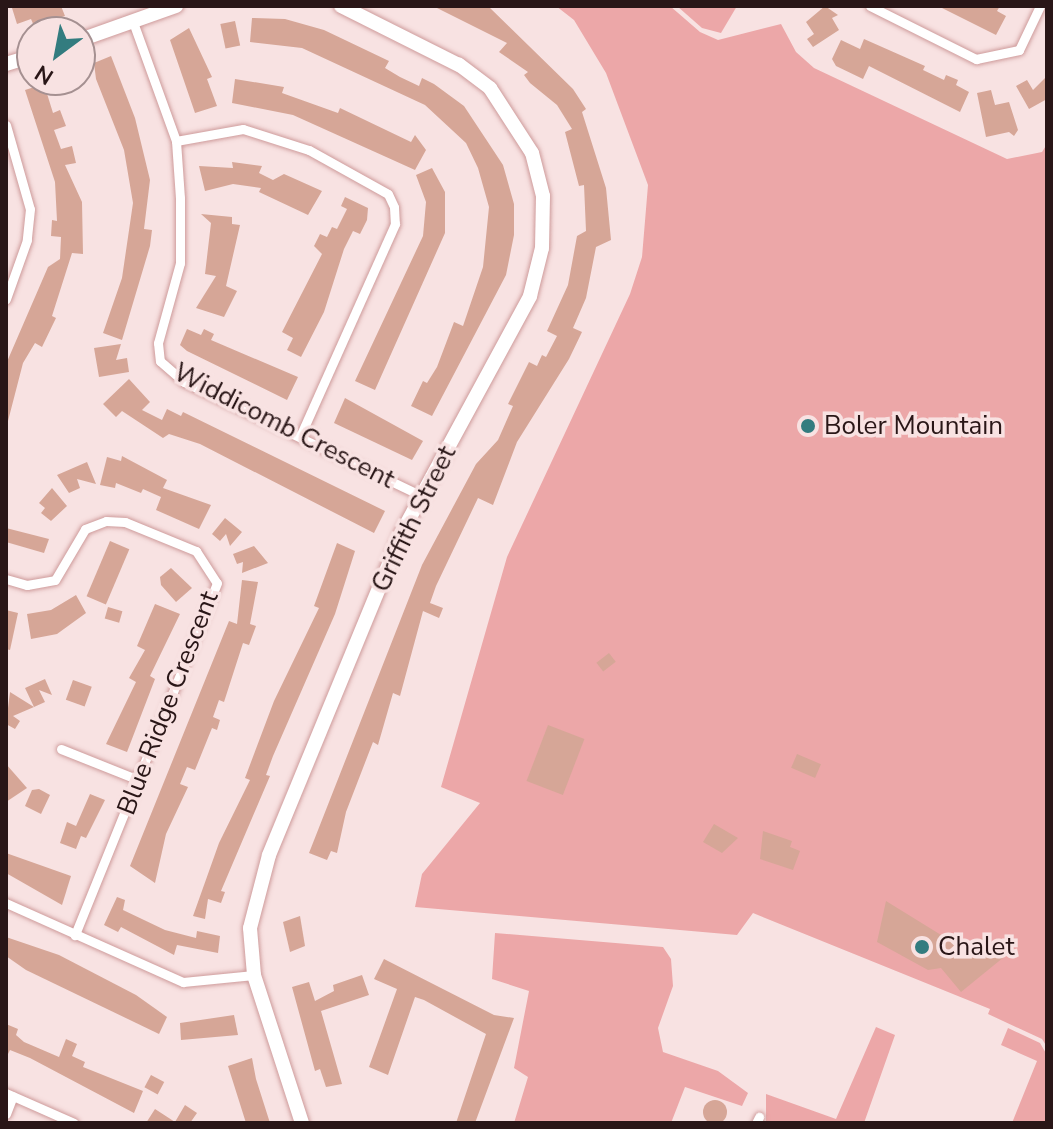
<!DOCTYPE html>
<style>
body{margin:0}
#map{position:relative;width:1053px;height:1129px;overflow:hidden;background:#f8e2e2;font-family:"Nunito Sans",sans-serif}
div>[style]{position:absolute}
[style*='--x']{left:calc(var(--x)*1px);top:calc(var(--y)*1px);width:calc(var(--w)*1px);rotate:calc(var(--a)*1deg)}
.green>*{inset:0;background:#eca7a8}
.building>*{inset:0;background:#d6a697;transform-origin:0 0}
.round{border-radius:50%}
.roads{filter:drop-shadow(0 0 2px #ce9b9b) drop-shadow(0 0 2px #ce9b9b)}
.street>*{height:9px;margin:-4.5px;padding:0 4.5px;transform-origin:4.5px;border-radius:4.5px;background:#fff}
.secondary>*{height:14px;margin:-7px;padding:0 7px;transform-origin:7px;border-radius:7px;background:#fff}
.dots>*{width:22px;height:22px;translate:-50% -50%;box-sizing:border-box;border:4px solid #f8e2e2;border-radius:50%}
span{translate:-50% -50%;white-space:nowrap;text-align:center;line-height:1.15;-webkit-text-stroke:7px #f8e2e2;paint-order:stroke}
.street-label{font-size:26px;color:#291617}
.poi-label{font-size:26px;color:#291617}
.left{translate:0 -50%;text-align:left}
.frame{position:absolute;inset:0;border:8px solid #291617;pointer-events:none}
.north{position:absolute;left:16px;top:16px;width:80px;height:80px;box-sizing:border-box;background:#f8e2e2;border:2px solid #a59091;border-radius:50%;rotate:212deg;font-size:22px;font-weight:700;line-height:32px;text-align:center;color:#291617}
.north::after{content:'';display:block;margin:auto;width:28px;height:36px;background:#337c7f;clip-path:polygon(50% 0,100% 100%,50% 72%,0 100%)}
</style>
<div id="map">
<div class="green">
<div style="clip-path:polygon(556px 6px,670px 6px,700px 32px,718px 40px,781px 24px,796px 52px,814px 68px,1007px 159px,1042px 152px,1047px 144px,1047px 1047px,1042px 1039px,988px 1014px,990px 1009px,753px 913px,737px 935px,415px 907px,422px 874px,480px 803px,441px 787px,507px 557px,630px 294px,642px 257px,648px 185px,606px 73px,574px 20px)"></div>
<div style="clip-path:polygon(677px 6px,737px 6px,721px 33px,702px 28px)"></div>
<div style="clip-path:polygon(495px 933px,663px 947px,671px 959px,673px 986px,658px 1028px,663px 1052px,718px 1071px,748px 1093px,742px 1106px,685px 1087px,671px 1123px,514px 1123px,528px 1077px,514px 1068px,529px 991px,492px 979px)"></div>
<div style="clip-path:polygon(876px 1027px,895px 1035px,864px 1123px,766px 1123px,766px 1094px,836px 1119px)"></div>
<div style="clip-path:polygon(1008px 1028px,1040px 1043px,1047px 1055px,1047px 1123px,1012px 1123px,1037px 1061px,1001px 1045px)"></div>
</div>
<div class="building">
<div style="clip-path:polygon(61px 6px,65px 16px,34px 26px,31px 19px,17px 24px,12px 8px)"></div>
<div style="clip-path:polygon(433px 6px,488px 6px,573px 89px,586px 109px,582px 112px,606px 188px,611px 240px,596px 247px,586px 298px,573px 328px,582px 332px,569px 359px,517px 442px,493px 505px,478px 498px,436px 586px,430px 603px,443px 608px,439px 618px,423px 611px,400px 696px,393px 693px,378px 745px,373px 742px,346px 812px,337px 853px,331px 851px,327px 860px,309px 853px,422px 565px,476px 464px,498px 440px,513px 406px,508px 404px,529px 362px,537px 366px,542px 355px,546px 357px,557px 336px,547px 331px,568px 285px,577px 236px,586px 231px,584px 185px,579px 186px,565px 132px,572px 129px,557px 105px,530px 83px,524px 75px,528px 72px,499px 52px,507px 43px)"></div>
<div style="clip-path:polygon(825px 6px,838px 15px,832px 18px,839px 30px,813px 47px,807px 39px,814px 34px,806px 22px)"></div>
<div style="clip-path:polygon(938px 6px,1000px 6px,997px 11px,1006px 16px,996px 35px)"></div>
<div style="clip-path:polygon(252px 18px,285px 19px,324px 30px,389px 61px,385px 68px,400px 77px,419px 86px,422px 78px,434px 84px,464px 106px,503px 165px,514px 204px,514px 235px,506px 275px,432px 416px,411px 406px,423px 381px,427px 383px,437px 367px,454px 322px,463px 326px,483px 267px,489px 207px,478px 168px,466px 143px,425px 105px,302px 48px,250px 42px)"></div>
<div style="left:235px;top:21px;width:25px;height:15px;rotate:78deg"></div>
<div style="clip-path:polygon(189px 28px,212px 77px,207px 79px,217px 106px,195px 113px,170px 40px)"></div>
<div style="clip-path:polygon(864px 39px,925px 66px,923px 70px,944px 80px,946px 75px,958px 80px,956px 85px,969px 92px,960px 112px,869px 66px,863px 79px,836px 66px,832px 59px,841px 40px,860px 49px)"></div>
<div style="clip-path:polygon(111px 56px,135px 118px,150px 180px,144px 229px,152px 230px,150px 246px,122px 340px,103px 333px,122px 278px,133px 203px,124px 150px,96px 79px,94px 63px)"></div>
<div style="clip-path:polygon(1047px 76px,1047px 99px,1029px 109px,1016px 86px,1027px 80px,1033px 90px)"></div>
<div style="clip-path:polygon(235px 79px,284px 87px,282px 93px,338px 113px,340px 108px,411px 142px,415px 135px,426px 150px,415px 170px,293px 115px,232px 103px)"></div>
<div style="clip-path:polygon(44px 84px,53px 113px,60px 110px,66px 126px,54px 130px,61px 149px,72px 146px,76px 163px,65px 165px,82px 202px,83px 254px,72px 253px,52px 316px,56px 318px,42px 347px,35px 343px,23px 363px,8px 421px,6px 364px,48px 267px,60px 259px,61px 237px,51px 236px,52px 220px,57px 221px,55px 182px,25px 90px)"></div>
<div style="clip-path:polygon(991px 90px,995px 105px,1009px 102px,1018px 130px,1014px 136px,1009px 132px,986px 137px,977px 93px)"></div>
<div style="clip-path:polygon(232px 162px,262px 166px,259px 173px,273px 180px,284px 174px,322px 191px,308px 215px,259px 192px,261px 188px,233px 184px,205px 191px,199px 166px,233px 168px)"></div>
<div style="clip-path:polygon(432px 168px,445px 192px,445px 233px,375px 390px,355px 381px,423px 236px,426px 202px,416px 175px)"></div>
<div style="clip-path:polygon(345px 197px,368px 208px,367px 220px,360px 234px,353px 231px,344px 249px,324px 312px,301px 357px,287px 350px,293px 338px,282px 332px,322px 254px,314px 246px,320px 234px,327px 237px,332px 227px,337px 229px,347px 209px,341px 206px)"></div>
<div style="clip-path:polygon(201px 214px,232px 217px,232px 224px,240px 225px,226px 286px,237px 291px,224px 317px,196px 308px,216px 276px,205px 274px,211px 223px)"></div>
<div style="clip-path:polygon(187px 329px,201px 335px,204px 329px,214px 334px,211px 340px,298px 377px,287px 400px,187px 351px,180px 345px)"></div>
<div style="clip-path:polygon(121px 344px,116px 360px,127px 358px,129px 372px,99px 377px,94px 348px)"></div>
<div style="clip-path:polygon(129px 379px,150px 402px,142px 410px,162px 420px,167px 409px,181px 416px,183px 412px,385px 511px,374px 533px,200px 444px,169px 434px,163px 438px,122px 411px,116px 417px,103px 404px)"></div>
<div style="clip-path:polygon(345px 398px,423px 441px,412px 460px,334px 423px)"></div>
<div style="clip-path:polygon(122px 456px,167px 480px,163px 488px,211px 505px,199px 529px,156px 510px,161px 497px,143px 489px,141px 493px,116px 483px,115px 488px,100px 485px,107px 457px,121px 461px)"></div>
<div style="clip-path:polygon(87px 462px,96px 484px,77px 479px,80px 488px,69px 493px,57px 475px)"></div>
<div style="clip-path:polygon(52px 488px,67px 506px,51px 521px,41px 513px,45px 508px,39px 503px)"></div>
<div style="clip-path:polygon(225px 518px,242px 532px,230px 546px,226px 534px,220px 541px,212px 534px)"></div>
<div style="clip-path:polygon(6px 528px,49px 539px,44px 553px,6px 542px)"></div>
<div style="left:110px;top:541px;width:21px;height:60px;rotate:23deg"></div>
<div style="clip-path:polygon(337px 543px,355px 551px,335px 614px,273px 756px,266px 775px,270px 776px,221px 891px,225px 892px,221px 903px,208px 899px,205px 919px,193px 916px,219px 843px,250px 780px,245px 778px,274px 701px,319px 608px,314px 606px)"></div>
<div style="clip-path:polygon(254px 546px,268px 563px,242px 573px,243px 562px,237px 564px,233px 554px)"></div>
<div style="clip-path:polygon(171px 568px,192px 588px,176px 602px,161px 585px,160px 577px)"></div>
<div style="clip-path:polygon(242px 580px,258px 582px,250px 624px,256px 626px,249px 645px,243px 643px,224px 702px,219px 700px,213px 717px,220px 720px,217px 730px,212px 728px,195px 770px,187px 767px,180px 784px,188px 787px,166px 834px,155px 883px,130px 866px,229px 621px,237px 624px)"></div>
<div style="clip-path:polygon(76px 595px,86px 613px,57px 634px,31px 639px,27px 614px,51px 610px)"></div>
<div style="clip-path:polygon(155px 604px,180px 614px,150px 676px,155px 679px,127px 752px,106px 744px,136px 682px,129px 678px,145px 650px,137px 646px)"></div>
<div style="left:108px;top:607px;width:15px;height:12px;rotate:16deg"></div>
<div style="clip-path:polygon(6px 610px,18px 613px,10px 650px,6px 649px)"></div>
<div style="left:609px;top:653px;width:11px;height:16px;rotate:52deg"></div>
<div style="clip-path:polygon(45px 679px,52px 695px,39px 690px,45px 702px,34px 707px,25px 688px)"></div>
<div style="left:73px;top:680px;width:20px;height:21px;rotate:20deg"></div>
<div style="clip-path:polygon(10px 692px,34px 707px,13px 716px,20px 721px,15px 729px,6px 724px)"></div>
<div style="left:548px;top:725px;width:39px;height:60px;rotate:21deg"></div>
<div style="left:797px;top:754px;width:26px;height:15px;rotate:23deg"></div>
<div style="clip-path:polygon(6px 764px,27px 788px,6px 802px)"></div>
<div style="clip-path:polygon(39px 789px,50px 795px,41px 814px,25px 806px,32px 790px)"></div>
<div style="clip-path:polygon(90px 794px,105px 800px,86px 838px,81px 836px,76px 849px,60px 843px,67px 822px,76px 826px)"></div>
<div style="clip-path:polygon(714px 824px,738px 838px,722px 853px,703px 842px)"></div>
<div style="clip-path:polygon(763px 831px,792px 841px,790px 847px,800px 851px,793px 870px,760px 859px)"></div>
<div style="clip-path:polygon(6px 853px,71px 876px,62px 905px,6px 873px)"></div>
<div style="clip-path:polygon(117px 897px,125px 900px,123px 910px,165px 930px,196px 938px,197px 931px,220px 936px,218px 953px,177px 945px,174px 955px,121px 927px,118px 932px,104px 925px)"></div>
<div style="clip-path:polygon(886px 901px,967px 951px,986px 935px,1004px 957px,961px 992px,941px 968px,928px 970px,877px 942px)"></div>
<div style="clip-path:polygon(300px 916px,305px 946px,290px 952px,283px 922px)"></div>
<div style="clip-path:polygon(6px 937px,59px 955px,136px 995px,167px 1017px,159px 1034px,26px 970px,6px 956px)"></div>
<div style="clip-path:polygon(384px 959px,494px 1015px,514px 1018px,475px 1123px,456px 1123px,486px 1034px,424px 1000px,415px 997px,388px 1075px,369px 1067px,397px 989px,374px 979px)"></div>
<div style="clip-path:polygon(362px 975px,369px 995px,321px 1011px,342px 1084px,326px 1087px,320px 1069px,315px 1071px,292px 987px,309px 982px,315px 1001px,334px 991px,333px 985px)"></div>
<div style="clip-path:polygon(234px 1015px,238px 1035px,181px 1040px,180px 1023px)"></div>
<div style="clip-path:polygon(6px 1024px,18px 1029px,16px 1035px,24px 1042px,59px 1057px,66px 1039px,77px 1044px,72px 1056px,85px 1062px,83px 1067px,143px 1091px,134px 1113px,30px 1058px,10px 1050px,6px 1058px)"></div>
<div style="clip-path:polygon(252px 1058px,256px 1079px,270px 1123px,246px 1123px,228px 1066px)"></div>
<div style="left:151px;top:1075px;width:15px;height:14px;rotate:28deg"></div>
<div class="round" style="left:703px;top:1100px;width:24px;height:24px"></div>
<div style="clip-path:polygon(185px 1105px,197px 1113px,190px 1123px,146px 1123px,155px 1109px,175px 1122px)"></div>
</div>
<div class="roads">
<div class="street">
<div style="--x:870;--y:6;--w:119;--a:26.6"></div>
<div style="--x:976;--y:59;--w:44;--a:-11.8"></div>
<div style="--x:1019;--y:50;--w:49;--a:-64.5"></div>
<div style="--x:133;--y:22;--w:127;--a:70.1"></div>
<div style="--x:176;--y:141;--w:57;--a:86"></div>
<div style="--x:180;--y:198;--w:65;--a:90"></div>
<div style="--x:180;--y:263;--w:83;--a:105.4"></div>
<div style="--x:158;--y:343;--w:18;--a:84"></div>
<div style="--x:160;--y:361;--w:32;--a:41"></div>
<div style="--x:184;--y:382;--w:264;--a:25.6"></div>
<div style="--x:6;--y:125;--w:87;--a:74.1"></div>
<div style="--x:30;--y:209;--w:31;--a:96"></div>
<div style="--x:27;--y:240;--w:63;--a:109.6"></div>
<div style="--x:176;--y:141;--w:68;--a:-10.2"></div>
<div style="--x:243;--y:129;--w:69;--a:17.7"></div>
<div style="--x:309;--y:150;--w:90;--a:29.1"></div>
<div style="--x:388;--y:194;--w:14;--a:65"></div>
<div style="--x:394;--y:207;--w:17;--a:87"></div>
<div style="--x:395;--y:224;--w:230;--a:114.1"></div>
<div style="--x:6;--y:579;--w:22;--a:16"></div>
<div style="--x:27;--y:585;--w:28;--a:-10"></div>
<div style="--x:55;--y:580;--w:59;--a:-59.5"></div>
<div style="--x:85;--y:529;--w:22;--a:-21"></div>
<div style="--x:106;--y:521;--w:19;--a:3"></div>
<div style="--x:125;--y:522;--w:77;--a:22.2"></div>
<div style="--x:196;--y:551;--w:38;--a:57"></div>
<div style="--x:217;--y:583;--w:380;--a:112"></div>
<div style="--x:61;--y:749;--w:84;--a:21.7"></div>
<div style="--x:6;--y:903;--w:194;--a:24.1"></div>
<div style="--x:183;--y:982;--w:71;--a:-5.6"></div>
<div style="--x:6;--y:1093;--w:74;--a:23.8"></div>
<div style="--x:6;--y:1114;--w:19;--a:-69"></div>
<div style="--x:756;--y:1123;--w:7;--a:-63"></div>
</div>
<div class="secondary">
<div style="--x:80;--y:40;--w:102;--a:-19.5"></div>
<div style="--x:6;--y:64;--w:27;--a:-17"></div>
<div style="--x:302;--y:1123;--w:156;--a:-108"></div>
<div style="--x:254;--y:975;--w:47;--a:-94.9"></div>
<div style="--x:250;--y:928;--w:75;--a:-75.4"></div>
<div style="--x:269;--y:855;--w:347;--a:-67.6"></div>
<div style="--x:401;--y:534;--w:271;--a:-61.5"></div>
<div style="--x:530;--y:296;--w:49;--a:-76"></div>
<div style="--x:542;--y:248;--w:52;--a:-88.9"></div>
<div style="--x:543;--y:196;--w:44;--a:-104.3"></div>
<div style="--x:532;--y:153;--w:77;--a:-122.9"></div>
<div style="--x:490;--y:88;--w:39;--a:-143"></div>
<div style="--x:459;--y:65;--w:132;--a:-153.4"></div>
</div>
</div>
<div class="dots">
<div style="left:808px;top:426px;background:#337c7f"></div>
<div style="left:922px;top:947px;background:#337c7f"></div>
</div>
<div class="street-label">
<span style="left:284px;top:426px;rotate:27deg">Widdicomb Crescent</span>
<span style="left:414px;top:519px;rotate:-64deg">Griffith Street</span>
<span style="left:168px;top:703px;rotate:-69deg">Blue Ridge Crescent</span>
</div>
<div class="poi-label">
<span class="left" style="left:824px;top:426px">Boler Mountain</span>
<span class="left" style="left:938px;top:947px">Chalet</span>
</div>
<div class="frame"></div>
<div class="north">N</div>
</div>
